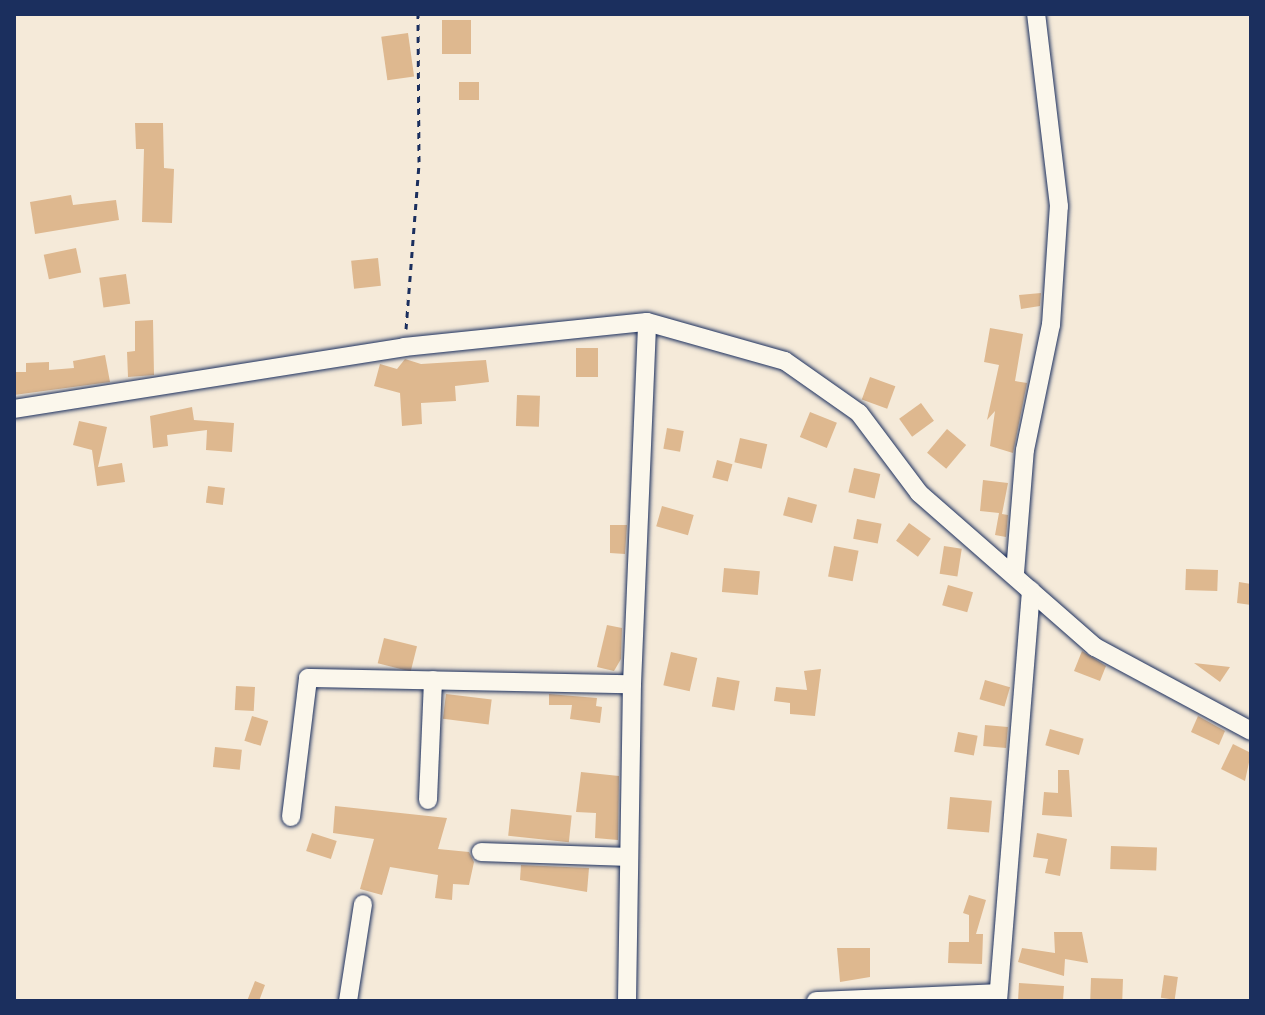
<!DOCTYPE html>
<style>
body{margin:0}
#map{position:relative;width:1265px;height:1015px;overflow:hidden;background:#f5ead9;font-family:"Shantell Sans",sans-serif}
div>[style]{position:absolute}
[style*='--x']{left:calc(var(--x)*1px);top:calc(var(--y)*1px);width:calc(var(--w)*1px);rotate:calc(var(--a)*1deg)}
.building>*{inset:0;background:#deb88f;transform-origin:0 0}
.path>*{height:3px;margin-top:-1.5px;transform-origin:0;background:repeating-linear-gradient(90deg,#1b2f5e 0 6px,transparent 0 12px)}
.roads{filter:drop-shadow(0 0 2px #1b2f5e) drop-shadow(0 0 2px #1b2f5e)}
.minor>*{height:18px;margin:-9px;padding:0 9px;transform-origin:9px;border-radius:9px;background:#fbf7ec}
span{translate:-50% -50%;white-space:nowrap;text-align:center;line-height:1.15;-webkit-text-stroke:8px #fbf7ec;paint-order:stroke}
.frame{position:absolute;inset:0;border:16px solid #1b2f5e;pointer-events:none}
</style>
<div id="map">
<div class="building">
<div style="left:442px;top:20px;width:29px;height:34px"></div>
<div style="left:408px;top:33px;width:44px;height:27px;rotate:82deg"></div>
<div style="left:479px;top:82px;width:18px;height:20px;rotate:90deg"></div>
<div style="clip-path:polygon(135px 123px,163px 123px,164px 168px,174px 169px,172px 223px,142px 222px,144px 149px,136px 149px)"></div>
<div style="clip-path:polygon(71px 195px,73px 205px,116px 200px,119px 220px,35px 234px,30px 202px)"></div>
<div style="left:76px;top:248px;width:25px;height:33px;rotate:78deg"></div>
<div style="left:378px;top:258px;width:28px;height:27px;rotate:84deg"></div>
<div style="left:126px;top:274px;width:30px;height:27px;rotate:82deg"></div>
<div style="clip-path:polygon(1041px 293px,1040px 306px,1021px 309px,1019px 295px)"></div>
<div style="clip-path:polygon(153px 320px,154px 375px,128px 377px,127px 352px,135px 351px,135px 321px)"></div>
<div style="clip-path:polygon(990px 328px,1023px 334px,1015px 381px,1027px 383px,1013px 453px,990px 446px,995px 411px,987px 420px,999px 365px,984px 362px)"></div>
<div style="left:576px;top:348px;width:22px;height:29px"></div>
<div style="clip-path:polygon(105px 355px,110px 382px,14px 395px,14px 372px,26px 372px,26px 363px,49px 362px,49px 370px,74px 368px,73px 361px)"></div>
<div style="clip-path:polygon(405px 359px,421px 364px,486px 360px,489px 382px,455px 386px,456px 401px,421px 403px,422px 424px,402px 426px,400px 393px,374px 386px,380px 364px,397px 369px)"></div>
<div style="left:870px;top:377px;width:27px;height:24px;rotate:20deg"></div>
<div style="left:517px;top:395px;width:23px;height:31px;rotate:2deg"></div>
<div style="left:921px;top:403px;width:22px;height:27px;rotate:54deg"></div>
<div style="clip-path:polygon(192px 407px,194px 420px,234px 423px,232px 452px,206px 450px,207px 430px,167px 435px,168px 446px,153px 448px,150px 416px)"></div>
<div style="left:810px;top:412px;width:29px;height:27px;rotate:22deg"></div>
<div style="clip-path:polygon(79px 421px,107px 427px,98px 467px,122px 463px,125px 482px,97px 486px,92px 450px,73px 445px)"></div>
<div style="left:667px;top:428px;width:17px;height:21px;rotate:10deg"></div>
<div style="left:947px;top:429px;width:25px;height:31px;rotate:40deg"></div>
<div style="left:740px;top:438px;width:28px;height:25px;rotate:13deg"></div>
<div style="left:717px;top:460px;width:16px;height:18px;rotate:15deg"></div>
<div style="left:854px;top:468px;width:27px;height:25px;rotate:13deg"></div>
<div style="clip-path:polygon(983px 480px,1008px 483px,1002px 514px,1008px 515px,1006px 537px,995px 535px,999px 513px,980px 511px)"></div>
<div style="left:208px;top:486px;width:17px;height:17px;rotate:7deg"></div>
<div style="left:788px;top:497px;width:30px;height:19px;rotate:15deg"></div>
<div style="left:662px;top:506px;width:33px;height:21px;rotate:16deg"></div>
<div style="left:857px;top:519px;width:25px;height:20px;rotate:11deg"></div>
<div style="left:909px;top:523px;width:27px;height:22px;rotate:36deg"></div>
<div style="clip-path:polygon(610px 525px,627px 525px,625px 554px,610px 553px)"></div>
<div style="left:834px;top:546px;width:25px;height:31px;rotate:11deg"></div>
<div style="left:944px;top:546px;width:18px;height:28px;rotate:9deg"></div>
<div style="left:724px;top:568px;width:36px;height:24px;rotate:5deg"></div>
<div style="left:1186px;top:569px;width:32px;height:21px;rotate:2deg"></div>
<div style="clip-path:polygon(1239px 582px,1251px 584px,1251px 605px,1237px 603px)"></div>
<div style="left:948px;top:585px;width:26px;height:21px;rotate:16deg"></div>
<div style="clip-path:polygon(607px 625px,622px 628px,621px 659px,614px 671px,597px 667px)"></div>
<div style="left:384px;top:638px;width:34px;height:26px;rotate:14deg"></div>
<div style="clip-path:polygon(1082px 651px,1106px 666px,1100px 681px,1074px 671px)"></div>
<div style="left:671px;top:652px;width:27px;height:34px;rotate:13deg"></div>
<div style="clip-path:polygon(1194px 663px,1230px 667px,1220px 682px)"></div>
<div style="clip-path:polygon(821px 669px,815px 716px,790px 714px,790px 703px,774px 701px,776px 687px,807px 690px,804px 671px)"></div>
<div style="left:717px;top:677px;width:23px;height:30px;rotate:10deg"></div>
<div style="left:985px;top:680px;width:26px;height:20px;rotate:16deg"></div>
<div style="left:236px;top:686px;width:19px;height:24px;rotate:3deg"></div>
<div style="left:446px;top:694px;width:46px;height:25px;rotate:7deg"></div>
<div style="clip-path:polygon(549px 694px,597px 698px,596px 706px,602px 707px,600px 723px,570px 719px,572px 705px,549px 705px)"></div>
<div style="left:252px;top:716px;width:17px;height:26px;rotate:17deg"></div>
<div style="clip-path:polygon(1198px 716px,1225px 731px,1219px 745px,1191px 732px)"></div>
<div style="left:985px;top:725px;width:23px;height:21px;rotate:5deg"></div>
<div style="left:1050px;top:729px;width:35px;height:17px;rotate:16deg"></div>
<div style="left:958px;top:732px;width:20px;height:20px;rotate:11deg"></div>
<div style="clip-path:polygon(1233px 744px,1251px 753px,1245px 781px,1221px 769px)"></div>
<div style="left:215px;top:747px;width:27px;height:20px;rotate:6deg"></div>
<div style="clip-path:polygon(1058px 770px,1069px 770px,1072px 817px,1042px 815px,1044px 792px,1058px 793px)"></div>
<div style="clip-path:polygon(581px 772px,619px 776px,618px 840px,595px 838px,596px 813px,576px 812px)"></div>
<div style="left:950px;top:797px;width:42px;height:32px;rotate:5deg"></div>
<div style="clip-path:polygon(335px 806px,447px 818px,438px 849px,469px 852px,474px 862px,469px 885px,453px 884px,452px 900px,435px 898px,438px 875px,390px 867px,382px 895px,360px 889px,374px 839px,333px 833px)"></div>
<div style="left:511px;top:809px;width:61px;height:27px;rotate:6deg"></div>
<div style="left:312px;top:833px;width:26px;height:19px;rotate:18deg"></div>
<div style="clip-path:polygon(1037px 833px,1067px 839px,1060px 876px,1045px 873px,1048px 859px,1033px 857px)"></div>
<div style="left:1111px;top:846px;width:46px;height:23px;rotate:2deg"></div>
<div style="clip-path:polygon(521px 865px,589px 868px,587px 892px,520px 880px)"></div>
<div style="clip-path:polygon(969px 895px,986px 900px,976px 934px,983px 934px,982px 964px,948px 963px,949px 942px,969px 942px,969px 915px,963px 913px)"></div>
<div style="clip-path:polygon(1054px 932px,1082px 932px,1088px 963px,1065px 959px,1064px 976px,1018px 962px,1022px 948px,1055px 953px)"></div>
<div style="clip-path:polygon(837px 948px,870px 948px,870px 977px,840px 982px)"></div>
<div style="left:1164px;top:975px;width:14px;height:23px;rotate:8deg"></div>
<div style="left:1091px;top:978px;width:32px;height:23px;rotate:2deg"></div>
<div style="clip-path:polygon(255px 981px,265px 985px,259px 1001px,247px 1001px)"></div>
<div style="clip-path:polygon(1019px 983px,1064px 986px,1063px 1001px,1018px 1001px)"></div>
</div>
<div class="path">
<div style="--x:406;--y:329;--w:168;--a:-85.5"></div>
<div style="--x:419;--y:162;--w:148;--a:-90.4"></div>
</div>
<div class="roads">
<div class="minor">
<div style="--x:14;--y:409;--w:395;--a:-9"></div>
<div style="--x:404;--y:347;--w:244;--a:-5.9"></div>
<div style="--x:647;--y:322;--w:143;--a:15.8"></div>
<div style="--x:785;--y:361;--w:90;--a:35.1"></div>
<div style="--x:859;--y:413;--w:100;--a:53.1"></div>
<div style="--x:919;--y:493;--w:234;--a:41.2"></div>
<div style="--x:1095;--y:647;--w:177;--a:28.3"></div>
<div style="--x:1015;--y:573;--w:123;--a:-85.4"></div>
<div style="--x:1025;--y:450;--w:128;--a:-78.3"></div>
<div style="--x:1051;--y:325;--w:119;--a:-86.2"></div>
<div style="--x:1059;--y:206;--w:193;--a:-96.8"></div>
<div style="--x:428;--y:800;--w:120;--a:-87.6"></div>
<div style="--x:291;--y:817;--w:140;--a:-83"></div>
<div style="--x:308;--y:678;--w:324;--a:1.1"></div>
<div style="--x:481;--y:852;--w:148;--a:1.9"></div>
<div style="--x:348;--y:1001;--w:98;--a:-81.2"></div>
<div style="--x:627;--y:1001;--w:317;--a:-89.1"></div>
<div style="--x:632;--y:684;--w:362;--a:-87.6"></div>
<div style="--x:816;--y:1001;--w:182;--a:-2.5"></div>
<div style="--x:998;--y:1001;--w:412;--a:-85.4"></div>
</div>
</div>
<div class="frame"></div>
</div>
